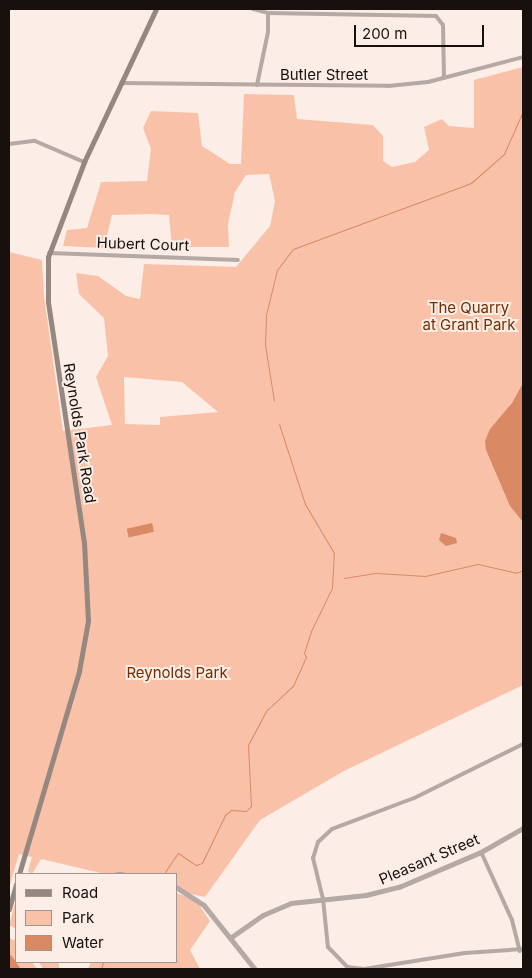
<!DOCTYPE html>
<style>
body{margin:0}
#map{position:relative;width:532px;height:978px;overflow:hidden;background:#fcede6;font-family:Inter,sans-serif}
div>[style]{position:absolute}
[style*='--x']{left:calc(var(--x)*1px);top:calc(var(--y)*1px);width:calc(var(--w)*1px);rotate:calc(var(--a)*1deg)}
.green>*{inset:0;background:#f9c2a8}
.water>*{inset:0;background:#d98a64;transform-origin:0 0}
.stream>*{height:1px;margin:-0.5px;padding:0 0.5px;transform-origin:0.5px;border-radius:0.5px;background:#d98a64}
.river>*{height:8px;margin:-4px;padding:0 4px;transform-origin:4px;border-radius:4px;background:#d98a64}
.minor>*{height:4px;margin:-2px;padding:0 2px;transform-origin:2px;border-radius:2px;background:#b4a9a4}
.tertiary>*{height:4.5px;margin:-2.25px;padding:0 2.25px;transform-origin:2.25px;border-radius:2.25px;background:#b4a9a4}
.secondary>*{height:5px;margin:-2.5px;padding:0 2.5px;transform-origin:2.5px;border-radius:2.5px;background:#968780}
span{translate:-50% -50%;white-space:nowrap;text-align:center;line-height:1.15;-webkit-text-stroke:4px #fcede6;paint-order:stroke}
.street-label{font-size:15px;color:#18100c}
.park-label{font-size:15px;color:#742d00}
.frame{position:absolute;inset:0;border:10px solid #18100c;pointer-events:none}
.legend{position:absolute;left:15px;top:873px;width:162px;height:90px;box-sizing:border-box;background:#fcede6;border:1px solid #a1958f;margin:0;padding:6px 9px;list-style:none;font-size:15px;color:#18100c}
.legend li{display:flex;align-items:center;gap:10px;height:25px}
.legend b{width:25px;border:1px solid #a1958f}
.scale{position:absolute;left:354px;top:25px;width:130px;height:22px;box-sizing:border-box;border:2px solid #18100c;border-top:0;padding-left:6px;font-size:15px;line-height:18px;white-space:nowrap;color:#18100c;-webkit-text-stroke:4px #fcede6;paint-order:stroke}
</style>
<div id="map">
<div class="green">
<div style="clip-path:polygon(evenodd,523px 67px,523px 685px,344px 771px,260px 820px,205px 897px,176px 891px,176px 874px,105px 874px,41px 859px,32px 874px,28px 871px,32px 857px,19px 854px,9px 888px,9px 252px,42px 260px,44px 296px,63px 431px,112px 425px,96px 377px,108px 356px,104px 318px,79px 294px,76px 273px,98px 276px,126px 296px,140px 299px,144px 264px,236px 267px,270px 226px,275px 201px,269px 174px,246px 175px,235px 192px,228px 224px,229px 247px,172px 247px,169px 215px,151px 214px,112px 215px,104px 248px,63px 246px,67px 230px,87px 228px,101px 182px,147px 181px,151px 149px,143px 128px,151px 111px,198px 113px,202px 146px,230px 164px,241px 164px,244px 94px,294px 95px,297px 119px,373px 125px,383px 136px,383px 161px,392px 167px,415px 162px,429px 150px,424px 127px,442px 119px,449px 126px,474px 128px,474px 80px,523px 67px,124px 377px,182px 382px,218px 412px,160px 417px,160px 425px,125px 424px,124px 377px)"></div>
<div style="clip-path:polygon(176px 893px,195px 899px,210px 921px,190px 950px,200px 969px,88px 969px,91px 962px,176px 962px)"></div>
<div style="clip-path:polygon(16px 900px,16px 929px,9px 925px)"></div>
<div style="clip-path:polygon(9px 938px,16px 941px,16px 962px,32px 962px,37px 969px,9px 969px)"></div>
<div style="clip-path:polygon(39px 962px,59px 962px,59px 969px,43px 969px)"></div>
</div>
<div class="water">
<div style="clip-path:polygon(523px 383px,523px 522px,510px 506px,486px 450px,485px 441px,490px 429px,512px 403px)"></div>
<div style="left:152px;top:523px;width:9px;height:26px;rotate:77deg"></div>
<div style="clip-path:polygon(441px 533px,456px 538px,457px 543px,446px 546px,439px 540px)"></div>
</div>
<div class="stream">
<div style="--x:274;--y:401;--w:57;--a:-99.1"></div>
<div style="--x:265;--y:345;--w:30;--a:-88"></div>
<div style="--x:266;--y:315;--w:46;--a:-76.3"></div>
<div style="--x:277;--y:270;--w:26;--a:-53"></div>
<div style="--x:293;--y:249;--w:190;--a:-20.3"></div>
<div style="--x:471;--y:183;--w:44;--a:-41.3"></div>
<div style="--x:504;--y:154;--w:47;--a:-66.2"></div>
<div style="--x:344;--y:578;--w:33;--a:-9"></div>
<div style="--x:377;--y:573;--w:48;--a:3.6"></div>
<div style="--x:425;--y:576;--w:54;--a:-12.8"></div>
<div style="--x:478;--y:564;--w:39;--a:13"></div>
<div style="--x:516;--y:573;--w:8;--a:-23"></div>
<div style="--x:165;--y:872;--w:23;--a:-56"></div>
<div style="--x:178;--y:853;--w:22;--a:34"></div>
<div style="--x:196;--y:865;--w:6;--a:-18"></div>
<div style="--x:202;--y:863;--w:53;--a:-64.4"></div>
<div style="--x:225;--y:815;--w:8;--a:-40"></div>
<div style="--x:231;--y:810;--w:15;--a:4"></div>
<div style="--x:246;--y:811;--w:7;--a:-45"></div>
<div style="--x:251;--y:806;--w:61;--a:-92.8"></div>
<div style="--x:248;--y:745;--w:40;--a:-62"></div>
<div style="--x:267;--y:710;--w:35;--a:-43"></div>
<div style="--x:293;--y:686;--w:32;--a:-66"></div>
<div style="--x:306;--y:657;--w:4;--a:-117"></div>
<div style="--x:304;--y:653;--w:23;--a:-72"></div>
<div style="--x:311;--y:631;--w:48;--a:-64"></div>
<div style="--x:332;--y:588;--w:35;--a:-87"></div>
<div style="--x:334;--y:553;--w:57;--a:-120.6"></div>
<div style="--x:305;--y:504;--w:84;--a:-108"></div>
<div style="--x:101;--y:969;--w:7;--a:-74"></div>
</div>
<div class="river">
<div style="--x:9;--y:959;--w:12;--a:55"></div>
</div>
<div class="minor">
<div style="--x:253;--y:9;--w:16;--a:15"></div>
<div style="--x:268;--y:13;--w:168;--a:1"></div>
<div style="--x:436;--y:16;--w:11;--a:52"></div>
<div style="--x:443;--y:25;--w:53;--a:88.9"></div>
<div style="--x:121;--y:83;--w:267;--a:0.6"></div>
<div style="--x:388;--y:86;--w:40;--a:-5.7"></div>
<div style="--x:428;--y:82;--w:98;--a:-14.7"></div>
<div style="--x:257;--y:85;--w:54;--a:-78.3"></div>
<div style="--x:268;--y:32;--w:19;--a:-90"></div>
<div style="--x:9;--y:144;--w:26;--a:-7"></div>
<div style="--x:35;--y:141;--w:53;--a:23.2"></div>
<div style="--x:49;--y:253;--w:189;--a:2.1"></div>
<div style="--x:523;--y:744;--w:122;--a:153.6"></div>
<div style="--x:414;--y:798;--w:88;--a:159.3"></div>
<div style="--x:332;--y:829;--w:19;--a:137"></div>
<div style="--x:318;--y:842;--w:17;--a:107"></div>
<div style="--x:313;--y:858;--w:42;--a:76.3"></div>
<div style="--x:323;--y:899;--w:48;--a:84.1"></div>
<div style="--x:328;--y:947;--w:28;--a:46"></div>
<div style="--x:347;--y:967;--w:17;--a:7"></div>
<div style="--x:364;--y:969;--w:102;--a:-9"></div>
<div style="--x:465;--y:953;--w:58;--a:-3.9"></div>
<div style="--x:481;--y:852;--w:75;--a:65.5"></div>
<div style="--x:512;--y:920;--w:32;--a:76"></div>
</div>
<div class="tertiary">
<div style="--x:117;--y:874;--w:6;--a:0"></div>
<div style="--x:176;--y:887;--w:33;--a:33"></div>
<div style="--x:204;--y:905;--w:82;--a:51.4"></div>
<div style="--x:230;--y:938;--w:40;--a:-34.9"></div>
<div style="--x:263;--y:915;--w:30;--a:-23"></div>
<div style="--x:291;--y:903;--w:75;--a:-6.1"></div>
<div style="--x:366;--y:895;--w:34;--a:-14"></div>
<div style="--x:399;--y:887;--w:89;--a:-23.1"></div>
<div style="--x:481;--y:852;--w:48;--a:-29.7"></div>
</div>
<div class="secondary">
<div style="--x:19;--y:874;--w:212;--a:-73.5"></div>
<div style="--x:79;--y:671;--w:51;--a:-79.8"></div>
<div style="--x:88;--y:621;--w:78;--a:-92.9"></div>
<div style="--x:84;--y:543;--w:244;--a:-98.5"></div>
<div style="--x:48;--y:302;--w:45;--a:-90"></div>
<div style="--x:48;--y:257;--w:102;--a:-69.2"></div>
<div style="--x:84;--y:162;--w:169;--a:-64.8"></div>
<div style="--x:9;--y:909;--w:26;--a:-74"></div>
</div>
<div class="street-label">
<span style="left:324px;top:75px">Butler Street</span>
<span style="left:143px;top:244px;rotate:2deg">Hubert Court</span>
<span style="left:80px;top:433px;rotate:81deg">Reynolds Park Road</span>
<span style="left:429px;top:859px;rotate:-23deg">Pleasant Street</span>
</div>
<div class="park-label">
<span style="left:469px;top:316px">The Quarry<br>at Grant Park</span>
<span style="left:177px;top:673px">Reynolds Park</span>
</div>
<div class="frame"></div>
<ul class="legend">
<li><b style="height:6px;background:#968780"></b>Road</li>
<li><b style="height:14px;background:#f9c2a8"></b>Park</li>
<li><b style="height:14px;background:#d98a64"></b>Water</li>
</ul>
<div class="scale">200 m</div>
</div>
